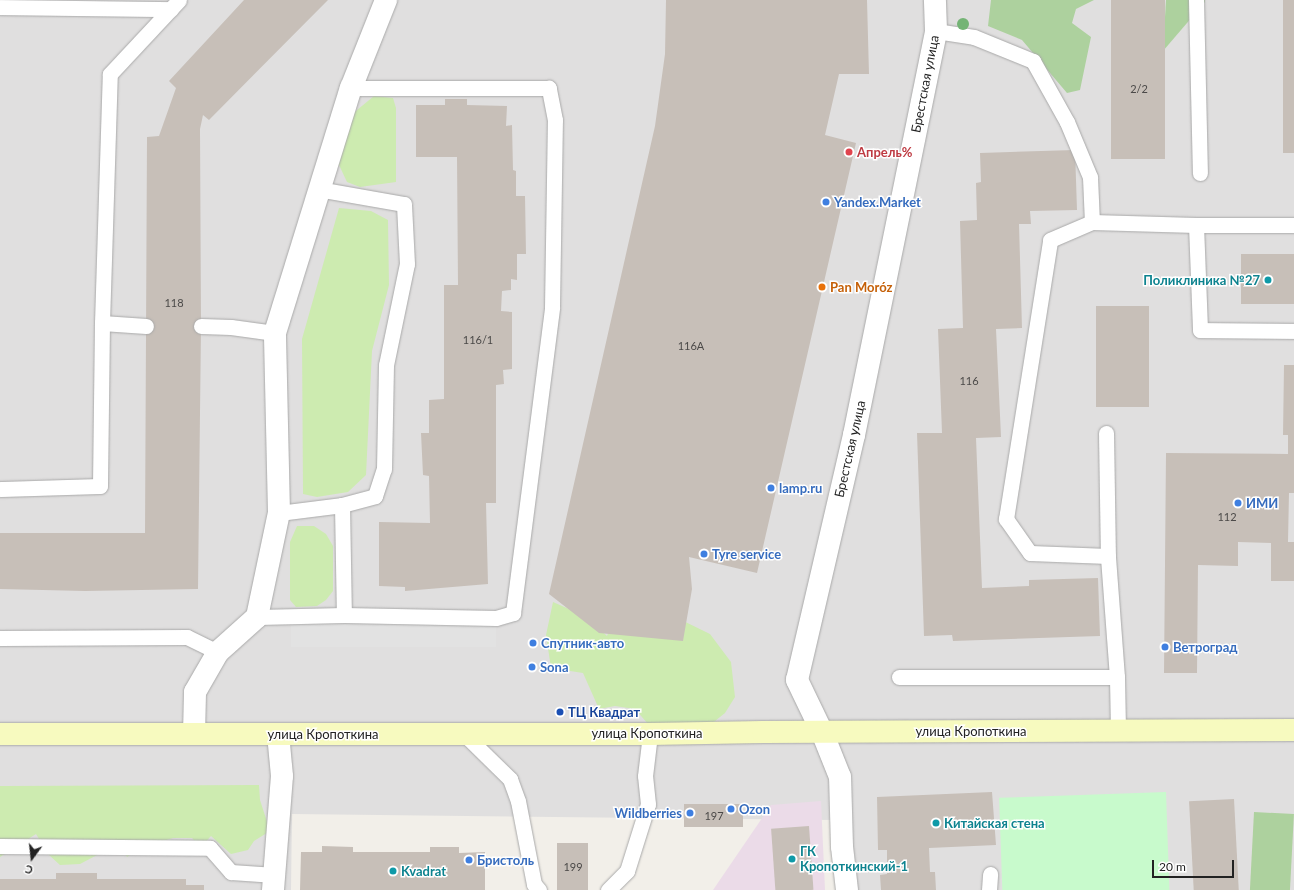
<!DOCTYPE html>
<meta charset="utf-8">
<style>
body{margin:0}
#map{position:relative;width:1294px;height:890px;overflow:hidden;background:#f2efe9;font-family:Lato,sans-serif}
div>[style]{position:absolute}
[style*='--x']{left:calc(var(--x)*1px);top:calc(var(--y)*1px);width:calc(var(--w)*1px);rotate:calc(var(--a)*1deg)}
.residential>*{inset:0;background:#e0dfdf}
.industrial>*{inset:0;background:#ebdbe8}
.grass>*{inset:0;background:#cdebb0}
.forest>*{inset:0;background:#add19e;transform-origin:0 0}
.park>*{inset:0;background:#c8facc;transform-origin:0 0}
.parking>*{inset:0;background:#e2e2e2;transform-origin:0 0}
.building>*{inset:0;background:#c7bfb8;transform-origin:0 0}
.roads{filter:drop-shadow(0 0 1px #a9a9a9) drop-shadow(0 0 1px #a9a9a9)}
.lane>*{height:15px;margin:-7.5px;padding:0 7.5px;transform-origin:7.5px;border-radius:7.5px;background:#fff}
.street>*{height:22px;margin:-11px;padding:0 11px;transform-origin:11px;border-radius:11px;background:#fff}
.secondary>*{height:22px;margin:-11px;padding:0 11px;transform-origin:11px;border-radius:11px;background:#f7fabf}
.trees>*{width:12px;height:12px;margin:-6px;border-radius:50%;background:#74b475}
.dots>*{width:11px;height:11px;translate:-50% -50%;box-sizing:border-box;border:2px solid #fff;border-radius:50%}
span{translate:-50% -50%;white-space:nowrap;text-align:center;line-height:1.15;-webkit-text-stroke:3px #fff;paint-order:stroke}
.number-label{font-size:11px;color:#4b4948}
.number-label span{-webkit-text-stroke-width:0}
.street-label{font-size:13px;color:#222}
.health-label{font-size:13px;color:#be3a42;font-weight:700}
.left{translate:0 -50%;text-align:left}
.shop-label{font-size:13px;color:#366cbe;font-weight:700}
.right{translate:-100% -50%;text-align:right}
.culture-label{font-size:13px;color:#0d838f;font-weight:700}
.food-label{font-size:13px;color:#c56008;font-weight:700}
.transit-label{font-size:13px;color:#164399;font-weight:700}
.north{position:absolute;left:12px;top:838px;width:40px;height:40px;-webkit-text-stroke:3px #fff;paint-order:stroke;rotate:195deg;font-size:11px;font-weight:700;line-height:16px;text-align:center;color:#222}
.north::after{content:'';display:block;margin:auto;width:14px;height:18px;background:#222;clip-path:polygon(50% 0,100% 100%,50% 72%,0 100%)}
.scale{position:absolute;left:1152px;top:860px;width:82px;height:18px;box-sizing:border-box;border:2px solid #222;border-top:0;padding-left:5px;font-size:12px;line-height:14px;white-space:nowrap;color:#222;-webkit-text-stroke:3px #fff;paint-order:stroke}
</style>
<div id="map">
<div class="residential">
<div style="clip-path:polygon(0 0,1294px 0,1294px 890px,836px 890px,832px 820px,292px 814px,291px 890px,0 890px)"></div>
</div>
<div class="industrial">
<div style="clip-path:polygon(821px 801px,825px 890px,713px 890px,771px 805px)"></div>
</div>
<div class="grass">
<div style="clip-path:polygon(374px 96px,393px 98px,396px 108px,396px 182px,360px 187px,347px 182px,339px 165px,351px 115px)"></div>
<div style="clip-path:polygon(339px 208px,371px 211px,388px 220px,389px 285px,372px 351px,366px 475px,348px 492px,317px 497px,303px 494px,302px 339px)"></div>
<div style="clip-path:polygon(297px 526px,314px 526px,326px 534px,333px 546px,333px 591px,326px 600px,317px 606px,296px 607px,290px 600px,290px 542px)"></div>
<div style="clip-path:polygon(553px 602px,587px 617px,607px 636px,614px 618px,665px 612px,710px 634px,731px 662px,735px 697px,725px 713px,710px 725px,648px 724px,635px 709px,615px 706px,599px 709px,583px 673px,551px 668px,546px 635px)"></div>
<div style="clip-path:polygon(259px 785px,260px 800px,270px 831px,254px 841px,248px 850px,231px 854px,211px 836px,201px 847px,192px 838px,173px 838px,143px 847px,127px 857px,120px 847px,101px 853px,80px 864px,60px 865px,49px 855px,36px 834px,0 857px,0 786px)"></div>
</div>
<div class="forest">
<div style="clip-path:polygon(991px 0,1094px 0,1076px 9px,1072px 23px,1091px 37px,1080px 90px,1067px 93px,1022px 40px,988px 26px)"></div>
<div style="clip-path:polygon(1166px 0,1205px 0,1205px 2px,1163px 51px)"></div>
<div style="left:1254px;top:812px;width:40px;height:78px;rotate:3deg"></div>
</div>
<div class="park">
<div style="left:1166px;top:792px;width:98px;height:167px;rotate:88deg"></div>
</div>
<div class="parking">
<div style="left:291px;top:624px;width:205px;height:23px"></div>
</div>
<div class="building">
<div style="clip-path:polygon(244px 0,328px 0,209px 120px,203px 115px,200px 129px,201px 326px,198px 589px,85px 591px,0 589px,0 533px,145px 533px,147px 137px,159px 136px,176px 88px,169px 81px)"></div>
<div style="clip-path:polygon(666px 0,867px 0,869px 74px,839px 74px,825px 135px,856px 143px,757px 573px,689px 557px,692px 589px,683px 641px,599px 633px,549px 594px,655px 126px,665px 54px)"></div>
<div style="left:1111px;top:0;width:54px;height:159px"></div>
<div style="left:1283px;top:0;width:11px;height:153px"></div>
<div style="clip-path:polygon(445px 99px,467px 99px,467px 105px,507px 106px,506px 126px,512px 125px,513px 170px,516px 171px,516px 196px,525px 196px,526px 254px,517px 254px,517px 280px,511px 279px,511px 290px,502px 291px,501px 311px,512px 312px,512px 369px,503px 370px,504px 384px,496px 385px,496px 503px,486px 503px,488px 584px,405px 591px,405px 587px,379px 586px,379px 522px,430px 523px,429px 476px,423px 475px,421px 433px,429px 433px,429px 400px,444px 399px,444px 285px,458px 285px,457px 157px,416px 157px,416px 105px,445px 105px)"></div>
<div style="clip-path:polygon(1075px 150px,1077px 210px,1030px 211px,1031px 224px,1019px 224px,1022px 328px,996px 329px,1001px 437px,976px 438px,982px 588px,1029px 586px,1029px 580px,1098px 578px,1100px 636px,953px 641px,952px 635px,924px 636px,917px 433px,942px 433px,938px 329px,963px 328px,960px 221px,977px 220px,976px 183px,981px 182px,980px 153px)"></div>
<div style="left:1294px;top:254px;width:50px;height:53px;rotate:90deg"></div>
<div style="left:1096px;top:306px;width:53px;height:101px"></div>
<div style="clip-path:polygon(1284px 365px,1294px 365px,1294px 493px,1289px 493px,1288px 542px,1294px 542px,1294px 581px,1271px 581px,1271px 543px,1238px 542px,1238px 566px,1198px 565px,1197px 673px,1164px 673px,1166px 453px,1288px 454px,1288px 435px,1283px 435px)"></div>
<div style="clip-path:polygon(992px 792px,996px 845px,929px 848px,930px 872px,935px 872px,936px 890px,881px 890px,880px 875px,887px 874px,887px 850px,878px 850px,877px 797px)"></div>
<div style="left:1234px;top:799px;width:91px;height:45px;rotate:87deg"></div>
<div style="left:743px;top:804px;width:23px;height:59px;rotate:90deg"></div>
<div style="left:809px;top:826px;width:64px;height:38px;rotate:86deg"></div>
<div style="left:557px;top:843px;width:31px;height:47px"></div>
<div style="clip-path:polygon(322px 846px,353px 847px,353px 852px,430px 852px,430px 847px,459px 847px,459px 853px,485px 852px,485px 890px,300px 890px,301px 852px,322px 852px)"></div>
<div style="clip-path:polygon(56px 873px,97px 873px,97px 879px,186px 879px,186px 885px,204px 885px,204px 890px,0 890px,0 879px,56px 879px)"></div>
</div>
<div class="roads">
<div class="lane">
<div style="--x:1196;--y:0;--w:173;--a:88.7"></div>
<div style="--x:0;--y:7;--w:171;--a:0.7"></div>
<div style="--x:936;--y:31;--w:38;--a:9"></div>
<div style="--x:974;--y:37;--w:64;--a:22.1"></div>
<div style="--x:1033;--y:61;--w:70;--a:60.9"></div>
<div style="--x:1067;--y:122;--w:60;--a:67.3"></div>
<div style="--x:1090;--y:177;--w:45;--a:87.5"></div>
<div style="--x:1196;--y:225;--w:105;--a:87.8"></div>
<div style="--x:1200;--y:330;--w:94;--a:0.6"></div>
<div style="--x:102;--y:323;--w:44;--a:3.9"></div>
<div style="--x:201;--y:326;--w:30;--a:2"></div>
<div style="--x:231;--y:327;--w:44;--a:7.8"></div>
<div style="--x:1106;--y:433;--w:123;--a:89.1"></div>
<div style="--x:0;--y:489;--w:100;--a:-1.7"></div>
<div style="--x:100;--y:486;--w:163;--a:-89.3"></div>
<div style="--x:102;--y:323;--w:249;--a:-88.2"></div>
<div style="--x:110;--y:74;--w:101;--a:-47"></div>
<div style="--x:342;--y:505;--w:110;--a:89"></div>
<div style="--x:279;--y:513;--w:64;--a:-7.2"></div>
<div style="--x:342;--y:505;--w:34;--a:-15"></div>
<div style="--x:375;--y:496;--w:28;--a:-72"></div>
<div style="--x:384;--y:469;--w:104;--a:-88.9"></div>
<div style="--x:386;--y:365;--w:103;--a:-78.3"></div>
<div style="--x:407;--y:264;--w:60;--a:-92.9"></div>
<div style="--x:404;--y:204;--w:87;--a:-170.1"></div>
<div style="--x:257;--y:617;--w:87;--a:-1.3"></div>
<div style="--x:344;--y:615;--w:152;--a:1.1"></div>
<div style="--x:496;--y:618;--w:18;--a:-16"></div>
<div style="--x:513;--y:613;--w:308;--a:-82.7"></div>
<div style="--x:552;--y:307;--w:187;--a:-89.1"></div>
<div style="--x:555;--y:120;--w:33;--a:-101"></div>
<div style="--x:549;--y:88;--w:198;--a:180"></div>
<div style="--x:0;--y:638;--w:187;--a:-0.3"></div>
<div style="--x:187;--y:637;--w:34;--a:26"></div>
<div style="--x:899;--y:677;--w:218;--a:0"></div>
<div style="--x:1118;--y:730;--w:53;--a:-91.1"></div>
<div style="--x:1117;--y:677;--w:121;--a:-94.3"></div>
<div style="--x:1108;--y:556;--w:78;--a:-177.8"></div>
<div style="--x:1030;--y:553;--w:42;--a:-125.2"></div>
<div style="--x:1006;--y:519;--w:282;--a:-81"></div>
<div style="--x:1050;--y:240;--w:46;--a:-23.2"></div>
<div style="--x:1092;--y:222;--w:104;--a:1.7"></div>
<div style="--x:1196;--y:225;--w:98;--a:0"></div>
<div style="--x:463;--y:733;--w:66;--a:44.4"></div>
<div style="--x:510;--y:779;--w:23;--a:70"></div>
<div style="--x:518;--y:801;--w:85;--a:79.1"></div>
<div style="--x:534;--y:884;--w:8;--a:50"></div>
<div style="--x:0;--y:846;--w:210;--a:0.5"></div>
<div style="--x:210;--y:848;--w:32;--a:49"></div>
<div style="--x:231;--y:872;--w:44;--a:3.9"></div>
<div style="--x:608;--y:890;--w:27;--a:-45"></div>
<div style="--x:627;--y:871;--w:70;--a:-72.6"></div>
<div style="--x:648;--y:804;--w:28;--a:-96"></div>
<div style="--x:645;--y:776;--w:42;--a:-83.2"></div>
<div style="--x:989;--y:890;--w:16;--a:-86"></div>
</div>
<div class="street">
<div style="--x:194;--y:734;--w:42;--a:-88.6"></div>
<div style="--x:195;--y:692;--w:46;--a:-60.1"></div>
<div style="--x:218;--y:652;--w:52;--a:-41.9"></div>
<div style="--x:257;--y:617;--w:106;--a:-78.1"></div>
<div style="--x:279;--y:513;--w:180;--a:-91.3"></div>
<div style="--x:275;--y:333;--w:257;--a:-72.8"></div>
<div style="--x:351;--y:88;--w:95;--a:-68.3"></div>
<div style="--x:273;--y:890;--w:114;--a:-85.5"></div>
<div style="--x:282;--y:776;--w:42;--a:-95.4"></div>
<div style="--x:847;--y:890;--w:43;--a:-96.6"></div>
<div style="--x:842;--y:847;--w:70;--a:-91.6"></div>
<div style="--x:840;--y:777;--w:48;--a:-111.8"></div>
<div style="--x:822;--y:732;--w:58;--a:-115.7"></div>
<div style="--x:797;--y:680;--w:252;--a:-76.9"></div>
<div style="--x:854;--y:435;--w:412;--a:-78.5"></div>
<div style="--x:936;--y:31;--w:31;--a:-92"></div>
</div>
<div class="secondary">
<div style="--x:0;--y:734;--w:650;--a:0"></div>
<div style="--x:650;--y:734;--w:113;--a:-1"></div>
<div style="--x:763;--y:732;--w:531;--a:-0.22"></div>
</div>
</div>
<div class="trees">
<div style="left:963px;top:24px"></div>
</div>
<div class="dots">
<div style="left:849px;top:152px;background:#e0444e"></div>
<div style="left:826px;top:202px;background:#3f7fe0"></div>
<div style="left:1268px;top:280px;background:#0f9aa8"></div>
<div style="left:822px;top:287px;background:#e8710a"></div>
<div style="left:771px;top:488px;background:#3f7fe0"></div>
<div style="left:1238px;top:503px;background:#3f7fe0"></div>
<div style="left:704px;top:554px;background:#3f7fe0"></div>
<div style="left:533px;top:643px;background:#3f7fe0"></div>
<div style="left:1165px;top:647px;background:#3f7fe0"></div>
<div style="left:532px;top:667px;background:#3f7fe0"></div>
<div style="left:560px;top:712px;background:#1a4fb4"></div>
<div style="left:731px;top:809px;background:#3f7fe0"></div>
<div style="left:690px;top:813px;background:#3f7fe0"></div>
<div style="left:936px;top:823px;background:#0f9aa8"></div>
<div style="left:792px;top:859px;background:#0f9aa8"></div>
<div style="left:469px;top:860px;background:#3f7fe0"></div>
<div style="left:393px;top:871px;background:#0f9aa8"></div>
</div>
<div class="number-label">
<span style="left:1139px;top:89px">2/2</span>
<span style="left:174px;top:303px">118</span>
<span style="left:478px;top:340px">116/1</span>
<span style="left:691px;top:346px">116А</span>
<span style="left:969px;top:381px">116</span>
<span style="left:1227px;top:517px">112</span>
<span style="left:714px;top:816px">197</span>
<span style="left:573px;top:867px">199</span>
</div>
<div class="street-label">
<span style="left:925px;top:84px;rotate:-79deg">Брестская улица</span>
<span style="left:850px;top:449px;rotate:-77deg">Брестская улица</span>
<span style="left:971px;top:731px">улица Кропоткина</span>
<span style="left:647px;top:733px">улица Кропоткина</span>
<span style="left:323px;top:734px">улица Кропоткина</span>
</div>
<div class="health-label">
<span class="left" style="left:857px;top:152px">Апрель%</span>
</div>
<div class="shop-label">
<span class="left" style="left:834px;top:202px">Yandex.Market</span>
<span class="left" style="left:779px;top:488px">lamp.ru</span>
<span class="left" style="left:1246px;top:503px">ИМИ</span>
<span class="left" style="left:712px;top:554px">Tyre service</span>
<span class="left" style="left:541px;top:643px">Спутник-авто</span>
<span class="left" style="left:1173px;top:647px">Ветроград</span>
<span class="left" style="left:540px;top:667px">Sona</span>
<span class="left" style="left:739px;top:809px">Ozon</span>
<span class="right" style="left:682px;top:813px">Wildberries</span>
<span class="left" style="left:477px;top:860px">Бристоль</span>
</div>
<div class="culture-label">
<span class="right" style="left:1260px;top:280px">Поликлиника №27</span>
<span class="left" style="left:944px;top:823px">Китайская стена</span>
<span class="left" style="left:800px;top:859px">ГК<br>Кропоткинский-1</span>
<span class="left" style="left:401px;top:871px">Kvadrat</span>
</div>
<div class="food-label">
<span class="left" style="left:830px;top:287px">Pan Moróz</span>
</div>
<div class="transit-label">
<span class="left" style="left:568px;top:712px">ТЦ Квадрат</span>
</div>
<div class="north">С</div>
<div class="scale">20 m</div>
</div>
